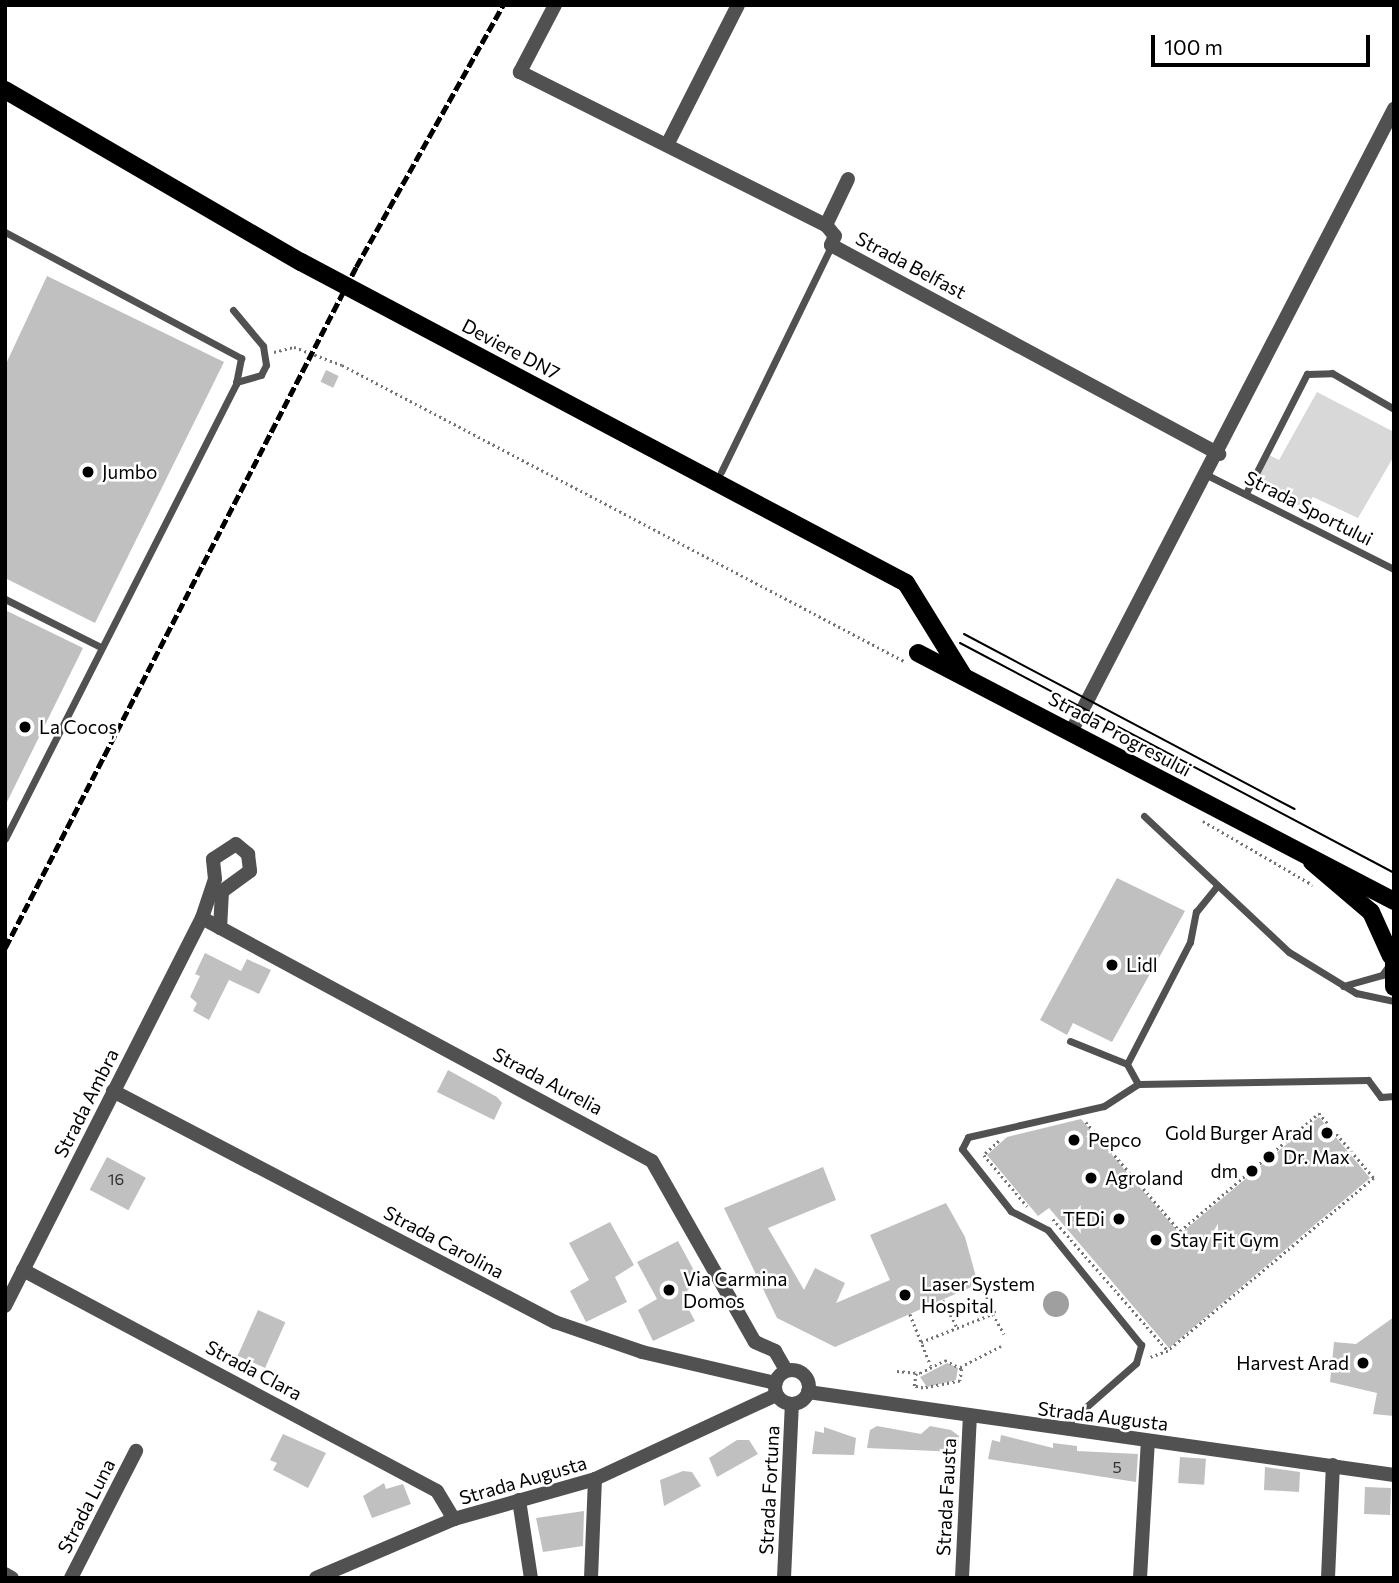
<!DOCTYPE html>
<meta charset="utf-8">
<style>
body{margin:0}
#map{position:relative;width:1399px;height:1583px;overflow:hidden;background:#fff;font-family:Commissioner,sans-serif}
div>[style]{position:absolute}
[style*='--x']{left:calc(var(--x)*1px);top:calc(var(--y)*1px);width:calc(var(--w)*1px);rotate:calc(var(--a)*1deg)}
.green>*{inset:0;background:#d8d8d8}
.water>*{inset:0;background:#9f9f9f}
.round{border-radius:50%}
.building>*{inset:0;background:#c0c0c0;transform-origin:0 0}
.path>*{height:2.5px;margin-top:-1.25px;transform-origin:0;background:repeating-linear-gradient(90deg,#737373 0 2px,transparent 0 5.5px)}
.service>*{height:7px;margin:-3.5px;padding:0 3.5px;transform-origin:3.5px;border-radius:3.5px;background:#515151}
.minor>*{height:14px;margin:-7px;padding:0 7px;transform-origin:7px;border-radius:7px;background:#515151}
.minor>.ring{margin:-7px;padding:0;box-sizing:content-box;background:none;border:14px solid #515151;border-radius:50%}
.primary>*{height:18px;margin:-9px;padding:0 9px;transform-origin:9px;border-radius:9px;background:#000}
.tram>*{height:2px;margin:-1px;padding:0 1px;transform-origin:1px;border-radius:1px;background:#000}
.rail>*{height:4.5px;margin-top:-2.25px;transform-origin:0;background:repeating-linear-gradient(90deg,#000 0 10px,transparent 0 13.5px)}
.dots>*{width:19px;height:19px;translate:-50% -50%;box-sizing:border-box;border:4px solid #fff;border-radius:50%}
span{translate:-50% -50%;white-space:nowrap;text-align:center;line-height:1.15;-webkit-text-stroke:5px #fff;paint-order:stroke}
.number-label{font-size:16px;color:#303030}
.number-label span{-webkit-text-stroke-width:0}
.street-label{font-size:19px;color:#000}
.poi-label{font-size:19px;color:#000}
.left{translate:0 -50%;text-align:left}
.right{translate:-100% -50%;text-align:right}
.frame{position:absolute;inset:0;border:7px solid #000;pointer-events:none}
.scale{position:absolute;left:1151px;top:35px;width:219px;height:32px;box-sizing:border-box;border:4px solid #000;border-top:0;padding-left:9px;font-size:21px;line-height:24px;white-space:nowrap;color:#000;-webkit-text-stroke:5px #fff;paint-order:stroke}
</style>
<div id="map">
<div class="green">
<div style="clip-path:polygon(1317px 392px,1394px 432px,1394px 456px,1358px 518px,1313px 497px,1305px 509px,1256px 482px,1269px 455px,1279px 460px)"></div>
</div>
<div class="water">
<div class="round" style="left:1043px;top:1291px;width:26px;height:26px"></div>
</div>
<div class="building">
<div style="clip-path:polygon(47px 276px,224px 362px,95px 623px,5px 578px,5px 366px)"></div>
<div style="left:326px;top:370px;width:14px;height:13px;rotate:25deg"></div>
<div style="clip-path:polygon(5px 610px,83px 648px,5px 806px)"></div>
<div style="clip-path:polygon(1117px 878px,1185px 911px,1112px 1042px,1073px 1023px,1067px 1035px,1040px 1020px)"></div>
<div style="clip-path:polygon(205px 953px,241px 971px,247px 959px,271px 970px,259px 994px,229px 980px,209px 1020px,193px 1011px,197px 1003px,190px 997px,200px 976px,195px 974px)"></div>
<div style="clip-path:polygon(448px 1070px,497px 1097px,502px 1103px,494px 1120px,437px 1092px)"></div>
<div style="clip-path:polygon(1319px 1117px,1370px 1178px,1169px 1348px,1049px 1208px,1038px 1216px,987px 1155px,1007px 1137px,1081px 1119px,1180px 1234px)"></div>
<div style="left:107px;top:1157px;width:44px;height:37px;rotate:28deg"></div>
<div style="clip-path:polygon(823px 1167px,836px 1200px,768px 1228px,804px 1290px,815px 1268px,845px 1283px,836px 1303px,890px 1280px,870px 1235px,946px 1203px,965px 1237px,978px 1284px,835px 1347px,777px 1318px,724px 1208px)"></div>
<div style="clip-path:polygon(610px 1222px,634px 1265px,615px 1277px,627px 1302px,586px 1322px,570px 1291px,589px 1280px,569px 1243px)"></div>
<div style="clip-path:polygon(678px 1241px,698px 1278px,682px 1297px,695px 1321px,653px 1341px,638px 1310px,657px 1299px,637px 1262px)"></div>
<div style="left:258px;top:1310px;width:30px;height:50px;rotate:24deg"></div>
<div style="clip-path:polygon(1394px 1317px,1394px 1416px,1373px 1414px,1377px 1393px,1330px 1382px,1334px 1342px,1356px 1344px)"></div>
<div style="clip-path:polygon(947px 1363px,958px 1368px,956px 1380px,927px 1387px,920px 1377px)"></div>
<div style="clip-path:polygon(877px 1426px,921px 1434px,930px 1426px,951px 1430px,959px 1436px,958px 1452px,867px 1448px,870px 1430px)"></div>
<div style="clip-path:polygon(824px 1427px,856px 1438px,854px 1455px,812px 1454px,815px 1431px,824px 1433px)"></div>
<div style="clip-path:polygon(283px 1434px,326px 1453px,308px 1488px,273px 1470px,277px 1463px,270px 1460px)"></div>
<div style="clip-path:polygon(1001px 1435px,1053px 1448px,1053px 1443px,1077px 1446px,1077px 1451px,1138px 1454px,1136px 1482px,988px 1459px,992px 1440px,1000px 1442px)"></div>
<div style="clip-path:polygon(737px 1440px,749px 1440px,758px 1454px,717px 1477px,709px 1458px)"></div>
<div style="left:1180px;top:1457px;width:26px;height:26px;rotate:4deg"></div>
<div style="clip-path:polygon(1265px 1467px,1300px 1472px,1299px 1492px,1264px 1490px)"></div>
<div style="clip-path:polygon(683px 1471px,692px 1472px,701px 1486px,664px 1506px,660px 1480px)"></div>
<div style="clip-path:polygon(384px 1483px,386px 1489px,403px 1484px,411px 1504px,372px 1518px,363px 1496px)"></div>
<div style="left:1365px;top:1487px;width:26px;height:27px;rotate:2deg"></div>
<div style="clip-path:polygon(584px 1511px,583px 1546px,543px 1552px,536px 1518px)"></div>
</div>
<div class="path">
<div style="--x:274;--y:352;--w:21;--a:-14"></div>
<div style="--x:294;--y:347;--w:51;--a:20.6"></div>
<div style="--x:342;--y:365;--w:635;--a:27.78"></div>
<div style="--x:1203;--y:821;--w:127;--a:30.2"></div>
<div style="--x:1086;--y:1122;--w:144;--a:49.2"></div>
<div style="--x:1180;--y:1231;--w:182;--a:-40.3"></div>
<div style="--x:1319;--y:1113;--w:85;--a:49.8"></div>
<div style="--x:1374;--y:1178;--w:269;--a:140"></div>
<div style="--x:1168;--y:1351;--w:20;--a:160"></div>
<div style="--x:999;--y:1141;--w:21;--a:137"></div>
<div style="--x:984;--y:1155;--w:67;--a:49.9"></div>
<div style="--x:1053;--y:1219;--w:175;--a:48.9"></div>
<div style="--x:943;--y:1300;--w:31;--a:63"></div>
<div style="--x:910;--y:1314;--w:56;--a:68"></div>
<div style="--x:993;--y:1314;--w:23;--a:61"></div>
<div style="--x:921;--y:1342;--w:79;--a:-21.4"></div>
<div style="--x:995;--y:1313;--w:40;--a:-118"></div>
<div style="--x:960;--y:1367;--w:46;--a:-27.1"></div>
<div style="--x:897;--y:1371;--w:23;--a:5"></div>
<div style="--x:920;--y:1373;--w:28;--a:-27"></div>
<div style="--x:945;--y:1360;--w:19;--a:28"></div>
<div style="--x:962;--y:1369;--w:12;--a:99"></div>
<div style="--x:960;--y:1381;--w:38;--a:169"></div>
<div style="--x:923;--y:1388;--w:9;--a:-167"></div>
<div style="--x:914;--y:1386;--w:13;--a:-81"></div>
</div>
<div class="service">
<div style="--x:5;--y:232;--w:268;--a:28.1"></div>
<div style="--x:241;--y:358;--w:26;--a:101"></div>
<div style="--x:236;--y:384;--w:510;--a:116.92"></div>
<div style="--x:233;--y:310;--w:47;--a:50.2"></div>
<div style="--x:263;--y:346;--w:19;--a:81"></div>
<div style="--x:266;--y:365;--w:11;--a:117"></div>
<div style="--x:261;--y:375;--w:26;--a:164"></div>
<div style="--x:721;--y:472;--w:251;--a:-64"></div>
<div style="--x:1209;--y:476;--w:207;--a:26.7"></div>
<div style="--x:1246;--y:493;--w:134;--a:-62.9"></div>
<div style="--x:1307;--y:374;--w:25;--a:-2"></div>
<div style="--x:1332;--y:373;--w:72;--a:30.1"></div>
<div style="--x:5;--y:599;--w:105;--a:26.6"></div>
<div style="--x:1144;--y:816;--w:199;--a:43.2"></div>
<div style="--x:1289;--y:952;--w:79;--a:31.5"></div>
<div style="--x:1356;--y:993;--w:39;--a:12"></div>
<div style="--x:1343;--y:986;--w:41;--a:-15.8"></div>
<div style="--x:1382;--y:975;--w:14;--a:-54"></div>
<div style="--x:1070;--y:1041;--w:61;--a:22"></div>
<div style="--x:1138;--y:1084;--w:23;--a:-119"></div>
<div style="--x:1127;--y:1064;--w:137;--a:-62.7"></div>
<div style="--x:1190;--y:942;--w:31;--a:-79"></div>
<div style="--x:1196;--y:912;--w:32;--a:-51"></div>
<div style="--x:1061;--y:1429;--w:100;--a:-41.3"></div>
<div style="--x:1136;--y:1363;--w:19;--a:-74"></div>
<div style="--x:1141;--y:1345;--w:148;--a:-129"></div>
<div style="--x:1048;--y:1230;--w:42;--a:-152.8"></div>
<div style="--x:1011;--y:1211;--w:79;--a:-128.3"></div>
<div style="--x:962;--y:1149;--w:13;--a:-63"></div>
<div style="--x:968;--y:1137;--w:139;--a:-12.8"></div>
<div style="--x:1104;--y:1106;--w:40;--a:-32.9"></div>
<div style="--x:1138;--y:1084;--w:230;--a:-1"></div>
<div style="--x:1368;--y:1080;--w:21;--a:53"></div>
<div style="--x:1381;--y:1097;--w:13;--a:-4"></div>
</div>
<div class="minor">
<div style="--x:555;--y:5;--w:76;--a:117.6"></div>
<div style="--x:520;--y:72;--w:342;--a:26.6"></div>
<div style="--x:826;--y:225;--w:14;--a:51"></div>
<div style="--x:835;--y:236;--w:10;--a:114"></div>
<div style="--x:831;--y:245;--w:441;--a:28.3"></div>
<div style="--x:667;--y:145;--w:157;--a:-63.1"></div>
<div style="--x:826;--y:225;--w:51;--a:-64.4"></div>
<div style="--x:1071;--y:732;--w:702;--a:-62.6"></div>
<div style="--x:202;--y:918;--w:511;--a:28.37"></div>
<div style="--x:652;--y:1161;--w:208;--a:60.4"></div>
<div style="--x:755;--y:1342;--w:22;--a:24"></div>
<div style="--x:775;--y:1351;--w:22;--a:60"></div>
<div style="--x:113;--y:1091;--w:499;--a:27.6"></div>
<div style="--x:555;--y:1322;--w:92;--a:19"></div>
<div style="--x:642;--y:1352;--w:137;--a:13.1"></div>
<div style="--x:23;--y:1270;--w:469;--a:28.1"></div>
<div style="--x:437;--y:1491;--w:33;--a:59"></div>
<div style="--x:5;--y:1306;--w:435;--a:-63.1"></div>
<div style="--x:202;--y:918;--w:41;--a:-71.6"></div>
<div style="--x:215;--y:879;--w:20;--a:-96"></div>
<div style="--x:213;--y:859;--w:27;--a:-33"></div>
<div style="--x:236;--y:844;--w:16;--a:40"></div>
<div style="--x:248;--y:854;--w:17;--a:83"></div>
<div style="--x:250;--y:871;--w:34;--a:144"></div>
<div style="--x:222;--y:891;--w:37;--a:93"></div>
<div class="ring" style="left:775px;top:1370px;width:20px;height:20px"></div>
<div style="--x:808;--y:1392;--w:592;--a:8.06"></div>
<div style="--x:519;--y:1500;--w:79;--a:81.3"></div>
<div style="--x:5;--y:1574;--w:8;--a:30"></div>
<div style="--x:71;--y:1578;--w:143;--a:-62.9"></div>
<div style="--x:316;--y:1578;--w:150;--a:-23.1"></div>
<div style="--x:454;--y:1519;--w:147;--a:-15.8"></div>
<div style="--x:595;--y:1479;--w:200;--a:-24.9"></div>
<div style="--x:591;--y:1578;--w:99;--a:-87.7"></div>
<div style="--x:784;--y:1578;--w:174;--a:-87.4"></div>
<div style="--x:962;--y:1578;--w:161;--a:-87.2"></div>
<div style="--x:1140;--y:1578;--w:137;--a:-86.7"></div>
<div style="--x:1328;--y:1578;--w:113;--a:-87.5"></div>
</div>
<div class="primary">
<div style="--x:5;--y:90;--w:342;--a:30.2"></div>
<div style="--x:301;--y:262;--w:685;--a:27.95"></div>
<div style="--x:906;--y:583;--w:110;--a:58.3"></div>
<div style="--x:918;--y:653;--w:537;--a:27.52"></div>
<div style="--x:1312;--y:862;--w:77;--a:40.3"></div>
<div style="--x:1371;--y:912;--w:48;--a:65.6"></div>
<div style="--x:1394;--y:948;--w:39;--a:90"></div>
</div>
<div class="tram">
<div style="--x:964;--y:634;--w:374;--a:27.9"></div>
<div style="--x:960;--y:643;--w:491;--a:27.9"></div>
</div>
<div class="rail">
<div style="--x:5;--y:948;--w:766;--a:-62.73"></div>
<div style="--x:356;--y:267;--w:300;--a:-60.7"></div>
</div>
<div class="dots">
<div style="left:88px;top:472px;background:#000"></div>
<div style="left:25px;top:727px;background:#000"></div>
<div style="left:1112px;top:965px;background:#000"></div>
<div style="left:1327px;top:1133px;background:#000"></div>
<div style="left:1074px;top:1140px;background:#000"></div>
<div style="left:1269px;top:1157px;background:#000"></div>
<div style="left:1252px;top:1171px;background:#000"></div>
<div style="left:1091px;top:1178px;background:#000"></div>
<div style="left:1119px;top:1219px;background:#000"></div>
<div style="left:1156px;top:1240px;background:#000"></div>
<div style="left:669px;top:1290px;background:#000"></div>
<div style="left:905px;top:1295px;background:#000"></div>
<div style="left:1363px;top:1363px;background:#000"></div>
</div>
<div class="number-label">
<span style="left:116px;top:1179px">16</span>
<span style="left:1117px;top:1467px">5</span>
</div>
<div class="street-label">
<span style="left:911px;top:265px;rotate:28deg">Strada Belfast</span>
<span style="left:511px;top:349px;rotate:28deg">Deviere DN7</span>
<span style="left:1309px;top:508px;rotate:27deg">Strada Sportului</span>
<span style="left:1120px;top:734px;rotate:28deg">Strada Progresului</span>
<span style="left:548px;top:1081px;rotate:28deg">Strada Aurelia</span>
<span style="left:86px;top:1103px;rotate:-63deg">Strada Ambra</span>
<span style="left:444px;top:1242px;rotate:28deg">Strada Carolina</span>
<span style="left:254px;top:1370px;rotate:28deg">Strada Clara</span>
<span style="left:1103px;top:1416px;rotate:7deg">Strada Augusta</span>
<span style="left:523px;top:1480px;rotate:-16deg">Strada Augusta</span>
<span style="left:769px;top:1490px;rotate:-87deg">Strada Fortuna</span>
<span style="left:946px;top:1497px;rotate:-87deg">Strada Fausta</span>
<span style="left:86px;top:1506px;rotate:-63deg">Strada Luna</span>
</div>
<div class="poi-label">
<span class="left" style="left:102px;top:472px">Jumbo</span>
<span class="left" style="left:39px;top:727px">La Cocoș</span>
<span class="left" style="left:1126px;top:965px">Lidl</span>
<span class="right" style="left:1313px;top:1133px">Gold Burger Arad</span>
<span class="left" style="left:1088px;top:1140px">Pepco</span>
<span class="left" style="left:1283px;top:1157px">Dr. Max</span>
<span class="right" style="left:1238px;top:1171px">dm</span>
<span class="left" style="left:1105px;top:1178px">Agroland</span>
<span class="right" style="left:1105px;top:1219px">TEDi</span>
<span class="left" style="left:1170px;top:1240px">Stay Fit Gym</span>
<span class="left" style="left:683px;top:1290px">Via Carmina<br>Domos</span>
<span class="left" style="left:921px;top:1295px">Laser System<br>Hospital</span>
<span class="right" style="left:1349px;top:1363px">Harvest Arad</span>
</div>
<div class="frame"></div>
<div class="scale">100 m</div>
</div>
